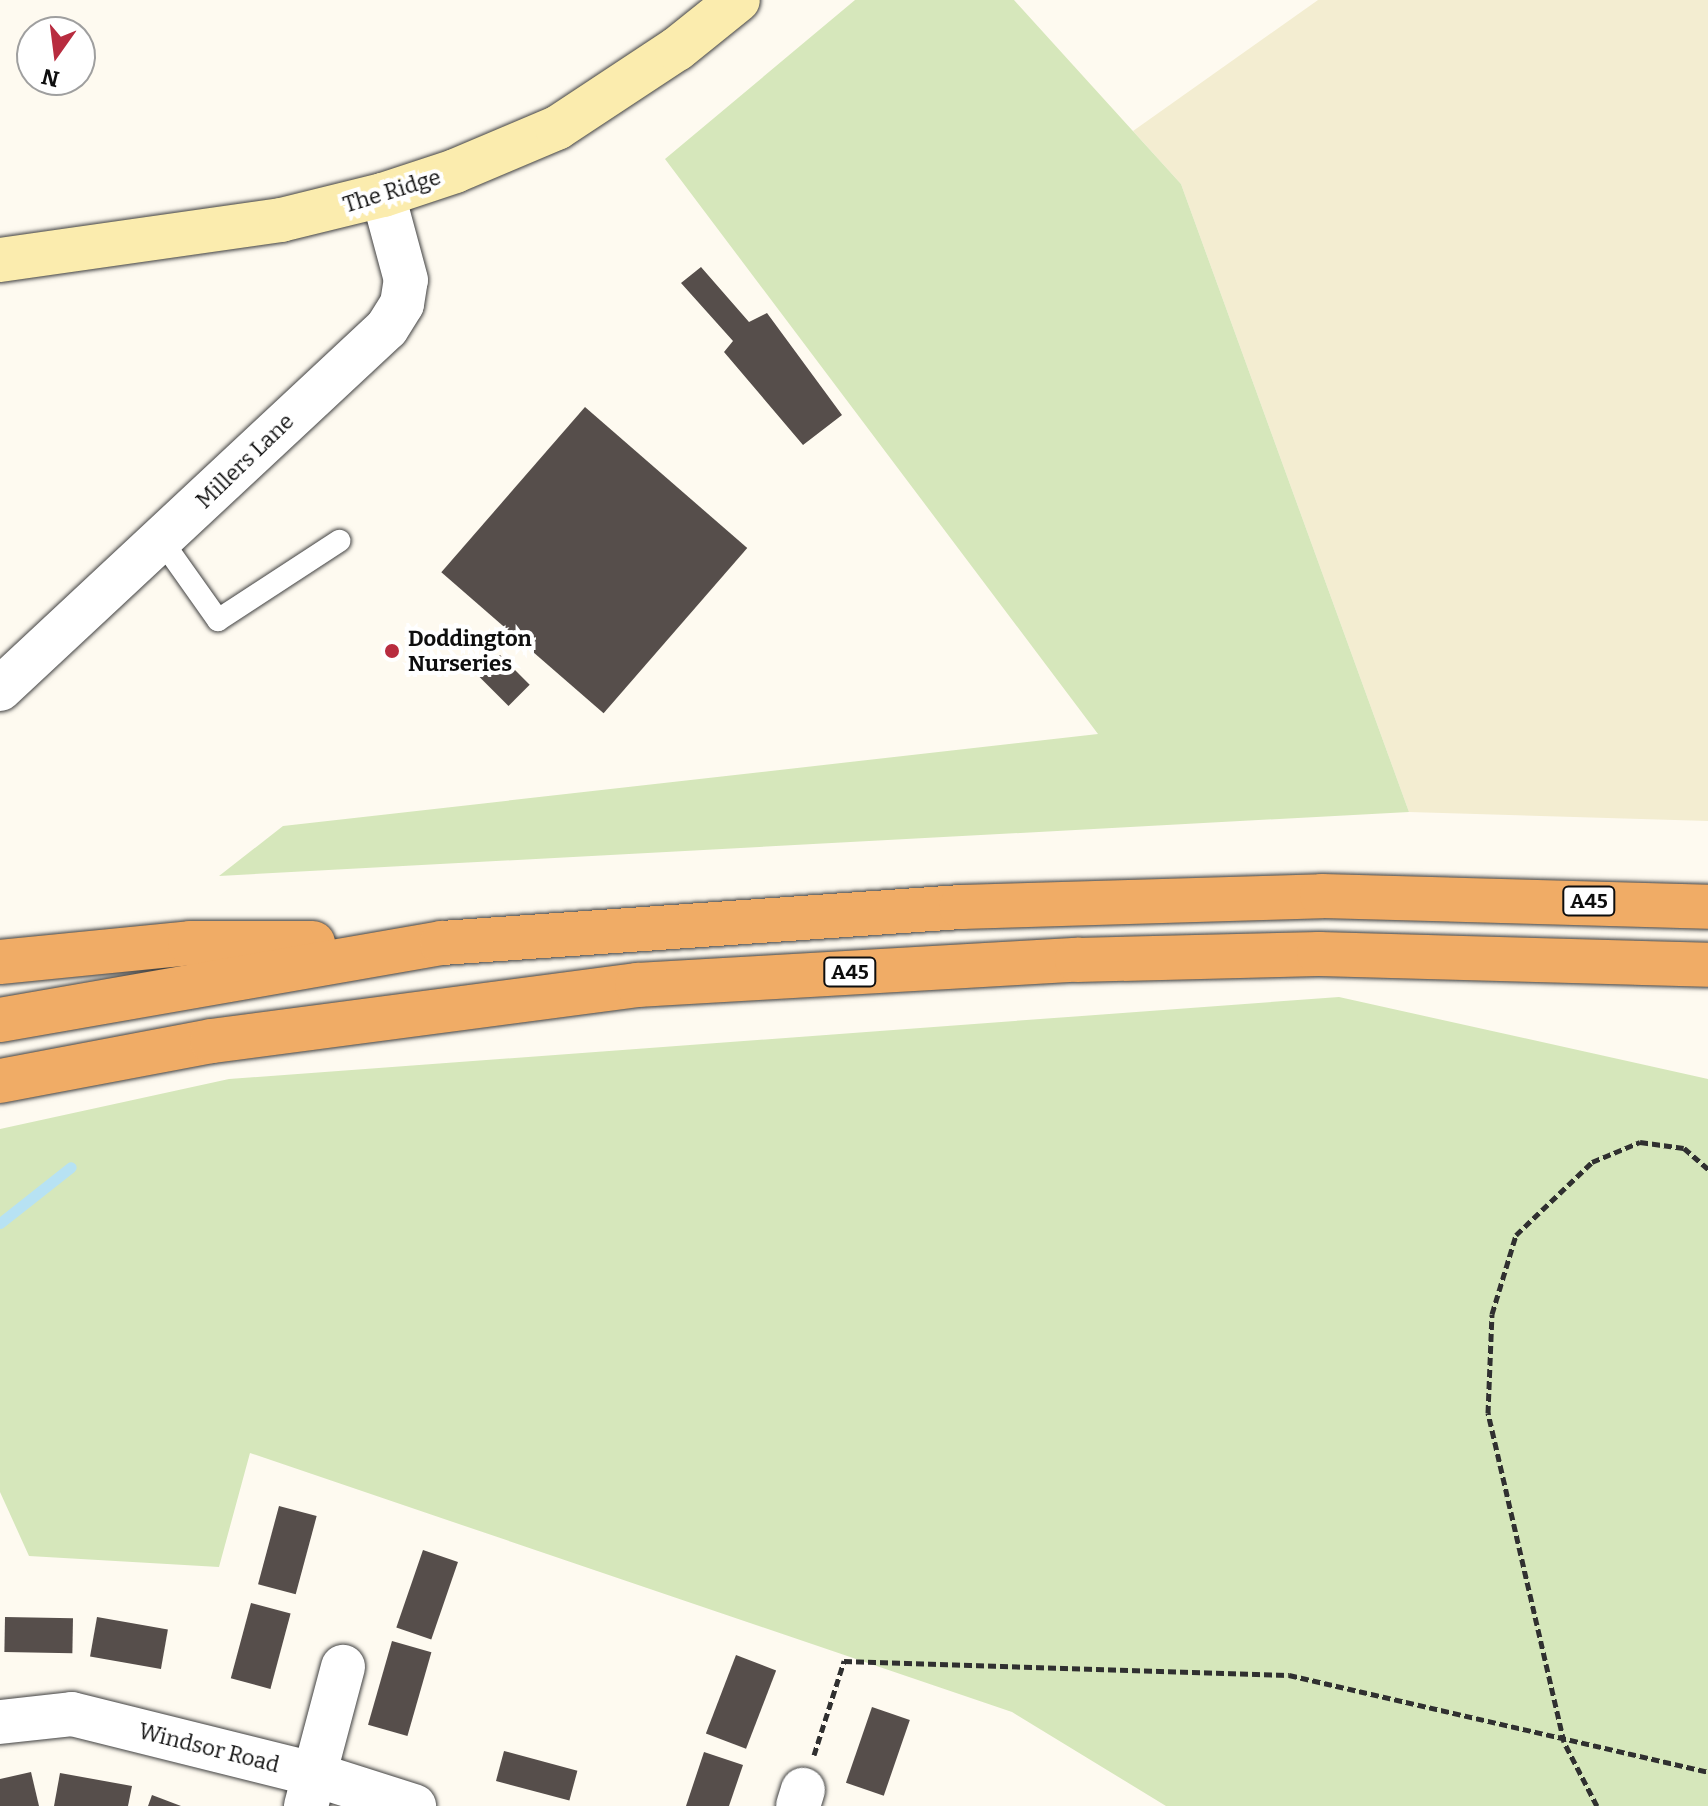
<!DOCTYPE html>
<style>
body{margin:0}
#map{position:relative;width:1708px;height:1806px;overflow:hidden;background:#fefaf0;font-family:Bitter,serif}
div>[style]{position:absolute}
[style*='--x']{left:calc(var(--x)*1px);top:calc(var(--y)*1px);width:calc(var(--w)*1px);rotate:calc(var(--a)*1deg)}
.farmland>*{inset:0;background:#f3edd1}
.green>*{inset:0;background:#d6e7bb}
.stream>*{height:11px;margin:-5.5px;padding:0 5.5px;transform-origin:5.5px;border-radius:5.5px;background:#b7e2f3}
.building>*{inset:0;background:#564e4b;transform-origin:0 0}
.path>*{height:5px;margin-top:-2.5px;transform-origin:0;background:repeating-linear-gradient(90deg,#303030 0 8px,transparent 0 12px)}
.roads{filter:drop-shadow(0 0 2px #414141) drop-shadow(0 0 2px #414141)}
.service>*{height:22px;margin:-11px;padding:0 11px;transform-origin:11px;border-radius:11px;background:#fff}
.minor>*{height:44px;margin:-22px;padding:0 22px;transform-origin:22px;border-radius:22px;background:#fff}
.secondary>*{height:44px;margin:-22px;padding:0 22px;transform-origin:22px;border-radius:22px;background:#fbecae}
.trunk>*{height:44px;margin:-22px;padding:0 22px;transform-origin:22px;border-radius:22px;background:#f0ac66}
.dots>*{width:22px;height:22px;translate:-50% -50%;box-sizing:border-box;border:4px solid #fff;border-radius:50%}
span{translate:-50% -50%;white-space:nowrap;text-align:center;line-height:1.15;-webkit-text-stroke:8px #fff;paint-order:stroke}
.shield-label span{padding:2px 6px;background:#fff;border:2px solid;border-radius:6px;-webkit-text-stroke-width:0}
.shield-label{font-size:20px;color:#0e0e0e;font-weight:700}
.street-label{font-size:22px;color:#0e0e0e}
.poi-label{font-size:22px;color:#0e0e0e;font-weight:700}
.left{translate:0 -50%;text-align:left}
.north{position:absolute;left:16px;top:16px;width:80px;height:80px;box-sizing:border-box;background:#fff;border:2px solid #9f9f9f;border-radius:50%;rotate:194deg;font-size:22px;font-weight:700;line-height:32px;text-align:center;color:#0e0e0e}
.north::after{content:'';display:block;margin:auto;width:28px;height:36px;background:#b82c3f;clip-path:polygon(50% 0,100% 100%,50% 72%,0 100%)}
</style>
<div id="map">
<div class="farmland">
<div style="clip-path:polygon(1318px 0,1708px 0,1708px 821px,1409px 812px,1181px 184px,1133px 131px)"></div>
</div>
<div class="green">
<div style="clip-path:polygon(855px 0,1014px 0,1181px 184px,1409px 812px,219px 876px,283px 826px,1098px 734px,665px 159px)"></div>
<div style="clip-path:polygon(1339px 997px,1708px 1079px,1708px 1806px,1166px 1806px,1012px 1712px,250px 1453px,219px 1567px,29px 1556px,0 1492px,0 1129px,229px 1079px)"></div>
</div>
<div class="stream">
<div style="--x:0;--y:1223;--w:90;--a:-38.3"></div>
</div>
<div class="building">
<div style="clip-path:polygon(701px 267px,749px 322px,767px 313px,842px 415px,803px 445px,724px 352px,733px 341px,681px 283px)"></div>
<div style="left:585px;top:407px;width:215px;height:219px;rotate:41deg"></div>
<div style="left:500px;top:655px;width:42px;height:30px;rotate:45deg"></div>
<div style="left:279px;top:1506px;width:39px;height:81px;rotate:15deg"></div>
<div style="left:423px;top:1550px;width:37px;height:82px;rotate:19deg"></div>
<div style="left:251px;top:1603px;width:41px;height:78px;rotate:15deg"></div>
<div style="left:5px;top:1617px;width:68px;height:35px;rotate:1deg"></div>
<div style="left:97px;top:1617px;width:72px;height:40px;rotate:10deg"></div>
<div style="left:392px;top:1641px;width:41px;height:87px;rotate:16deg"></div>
<div style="left:736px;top:1655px;width:43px;height:84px;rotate:21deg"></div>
<div style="left:872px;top:1707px;width:40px;height:80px;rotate:19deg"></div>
<div style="left:504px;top:1751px;width:76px;height:31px;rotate:15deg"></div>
<div style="clip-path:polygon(704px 1752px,743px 1765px,729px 1806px,686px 1806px)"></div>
<div style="clip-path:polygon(31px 1772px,39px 1806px,0 1806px,0 1779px)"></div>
<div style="clip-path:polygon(60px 1773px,132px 1786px,128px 1806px,54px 1806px)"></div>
<div style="clip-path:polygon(152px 1795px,181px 1806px,148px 1806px)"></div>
</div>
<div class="path">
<div style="--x:814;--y:1755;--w:99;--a:-72.3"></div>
<div style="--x:844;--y:1661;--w:445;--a:1.8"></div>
<div style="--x:1289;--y:1675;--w:430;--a:13"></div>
<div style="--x:1597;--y:1806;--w:72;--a:-117.3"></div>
<div style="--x:1564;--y:1742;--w:338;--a:-103"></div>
<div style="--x:1488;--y:1413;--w:99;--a:-87.7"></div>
<div style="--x:1492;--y:1314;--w:83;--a:-73.1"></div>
<div style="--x:1516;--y:1235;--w:105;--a:-43.8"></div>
<div style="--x:1592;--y:1162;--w:52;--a:-22.6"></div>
<div style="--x:1640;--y:1142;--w:44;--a:7.8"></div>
<div style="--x:1684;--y:1148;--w:32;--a:41"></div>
</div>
<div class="roads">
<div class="service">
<div style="--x:162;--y:541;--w:97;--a:54.7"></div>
<div style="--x:218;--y:620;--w:145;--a:-33.1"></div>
</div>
<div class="minor">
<div style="--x:0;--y:689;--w:529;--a:-43.01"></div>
<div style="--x:387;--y:328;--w:28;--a:-58"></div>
<div style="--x:402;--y:304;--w:24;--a:-81"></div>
<div style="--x:406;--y:280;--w:88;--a:-105.1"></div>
<div style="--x:0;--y:1722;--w:72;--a:-6.3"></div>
<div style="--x:72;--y:1714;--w:252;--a:14"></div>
<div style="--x:316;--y:1775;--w:103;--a:17.6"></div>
<div style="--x:306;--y:1806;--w:144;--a:-75.1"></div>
<div style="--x:798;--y:1806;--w:17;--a:-73"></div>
</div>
<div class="secondary">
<div style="--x:0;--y:260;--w:284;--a:-8.1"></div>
<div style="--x:281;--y:220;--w:105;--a:-13.8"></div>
<div style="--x:383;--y:195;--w:76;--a:-18.4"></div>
<div style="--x:455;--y:171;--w:111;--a:-22.9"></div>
<div style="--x:557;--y:128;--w:144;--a:-33.4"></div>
<div style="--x:677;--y:49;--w:78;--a:-38.8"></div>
</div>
<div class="trunk">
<div style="--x:0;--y:962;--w:191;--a:-5.7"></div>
<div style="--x:190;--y:943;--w:123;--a:0"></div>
<div style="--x:0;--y:1020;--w:449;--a:-9.9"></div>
<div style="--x:442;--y:943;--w:520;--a:-3.97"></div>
<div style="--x:961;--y:907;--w:361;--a:-1.7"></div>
<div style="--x:1322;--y:896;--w:386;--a:1.6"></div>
<div style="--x:0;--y:1081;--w:216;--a:-10.7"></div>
<div style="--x:212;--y:1041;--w:429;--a:-7.5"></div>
<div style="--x:637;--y:985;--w:441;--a:-3.3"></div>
<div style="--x:1077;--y:960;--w:242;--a:-1.4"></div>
<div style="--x:1319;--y:954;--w:389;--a:1.6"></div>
</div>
</div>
<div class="dots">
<div style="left:392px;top:651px;background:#b82c3f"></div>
</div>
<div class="shield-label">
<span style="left:1589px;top:901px">A45</span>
<span style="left:850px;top:972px">A45</span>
</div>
<div class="street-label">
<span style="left:392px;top:191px;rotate:-17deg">The Ridge</span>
<span style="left:245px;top:461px;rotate:-44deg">Millers Lane</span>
<span style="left:209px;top:1748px;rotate:14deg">Windsor Road</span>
</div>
<div class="poi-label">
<span class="left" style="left:408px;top:651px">Doddington<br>Nurseries</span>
</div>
<div class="north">N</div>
</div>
